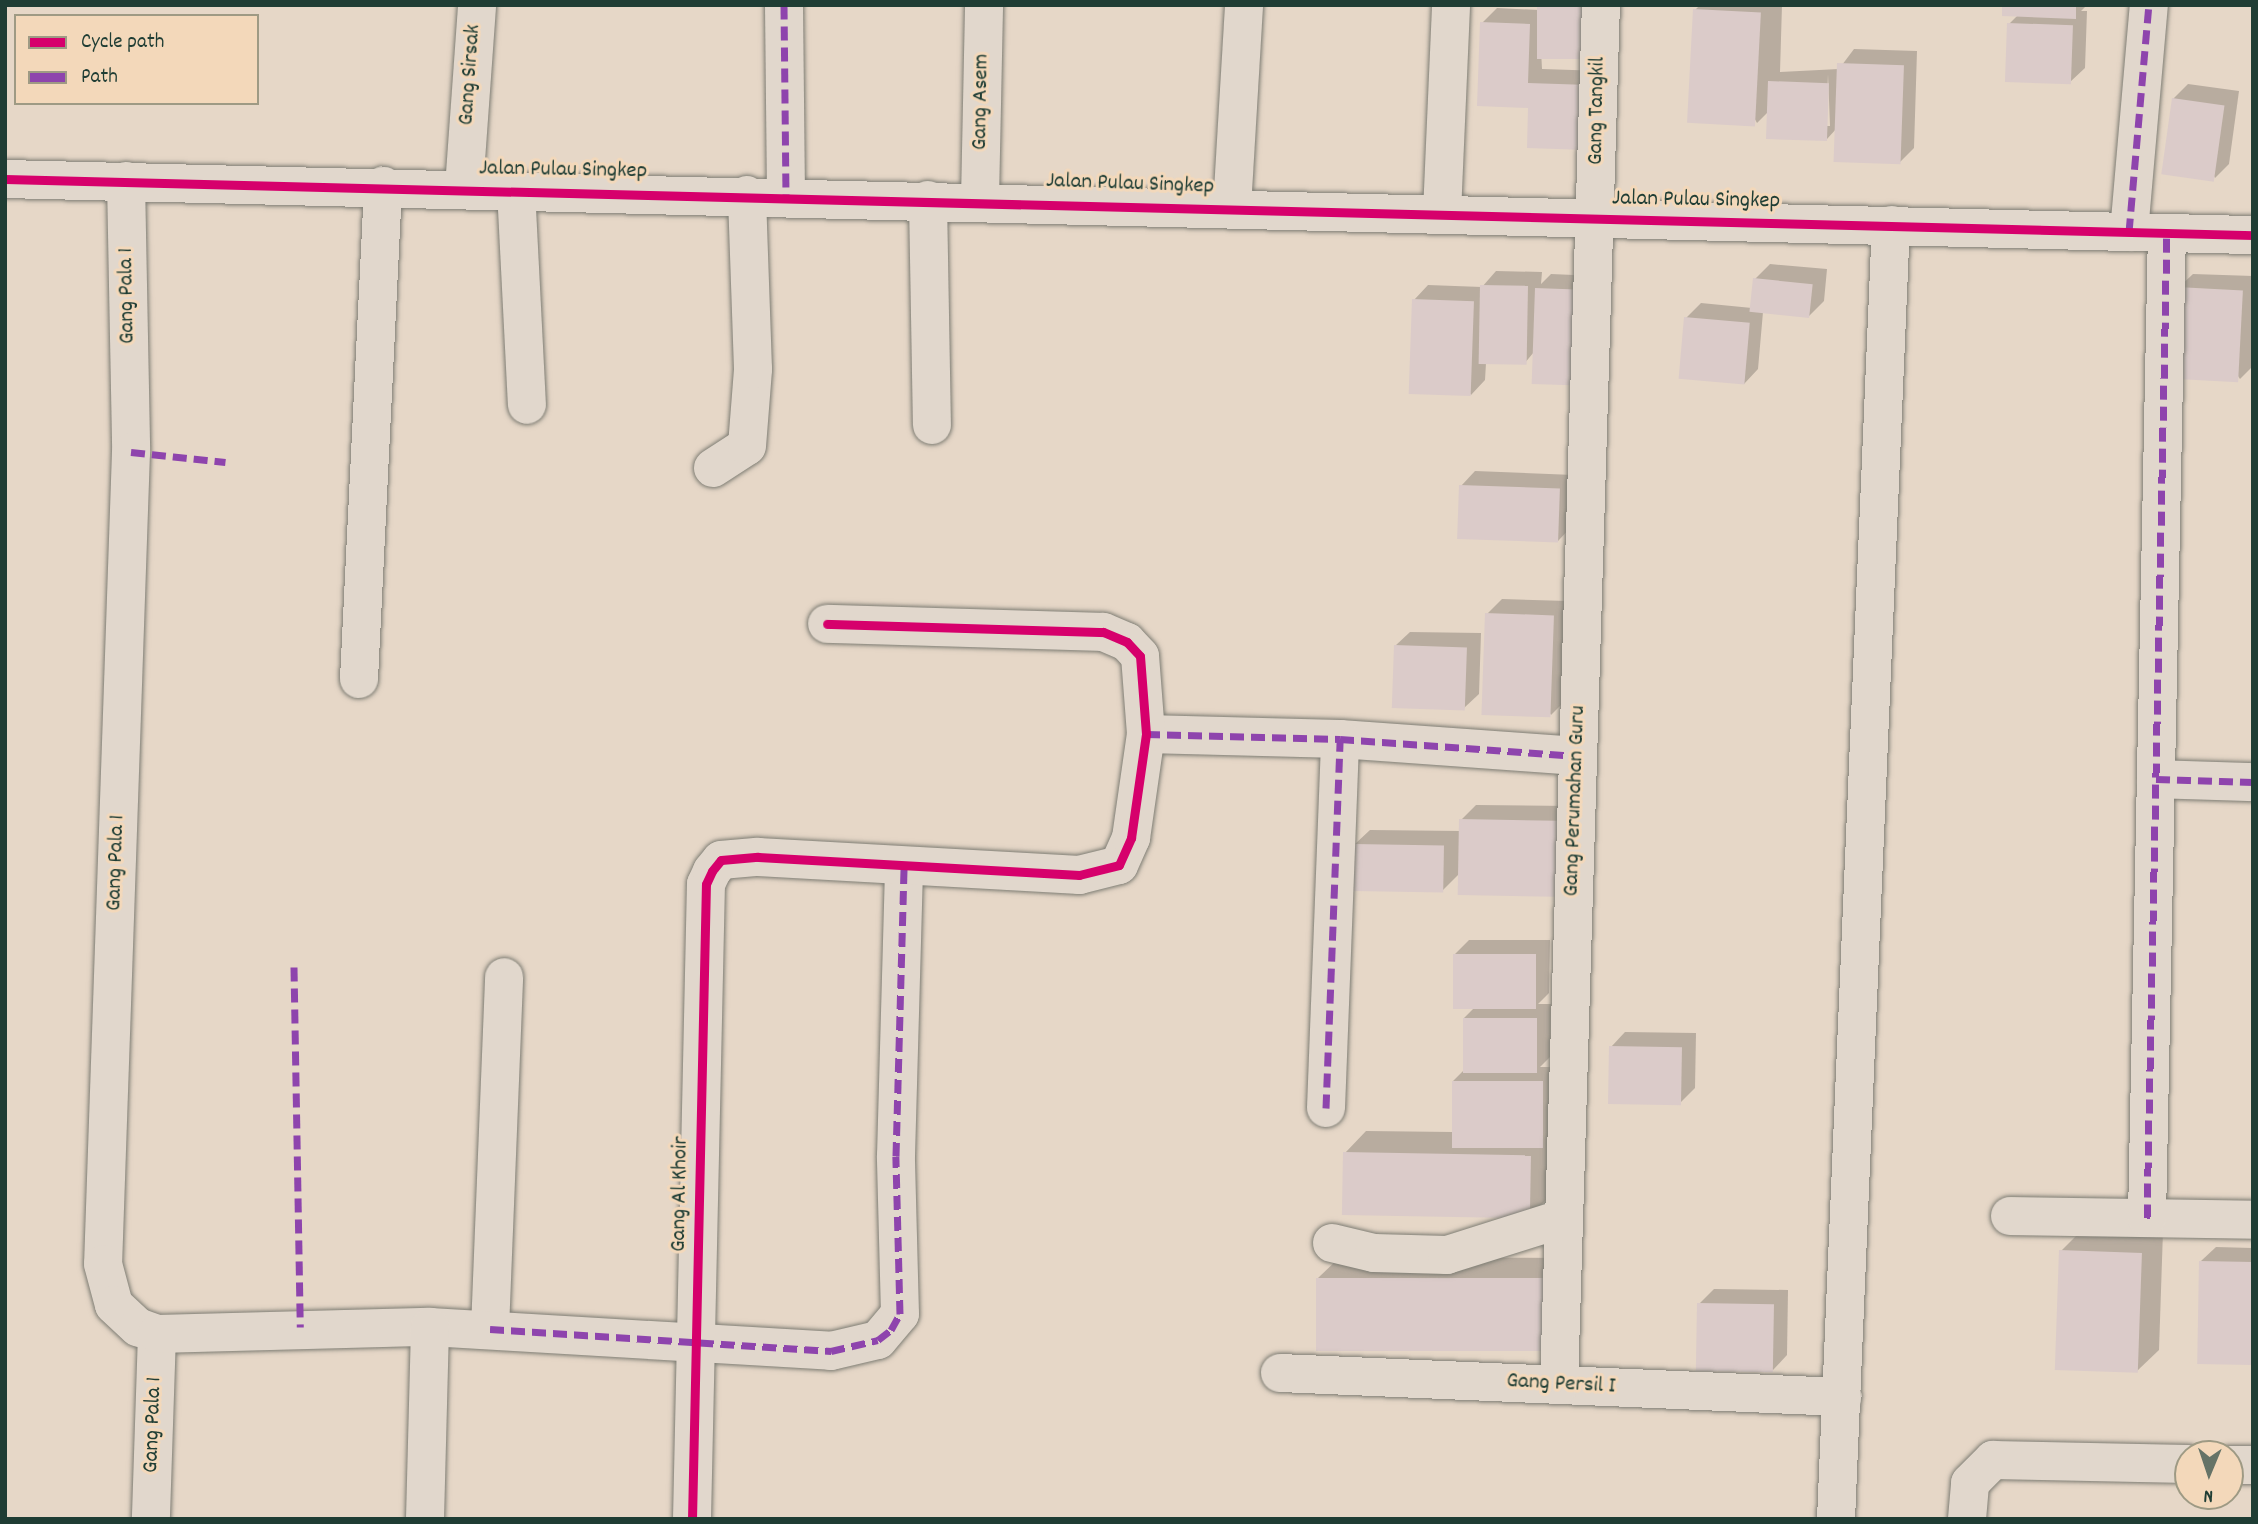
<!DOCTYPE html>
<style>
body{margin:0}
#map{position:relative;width:2258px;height:1524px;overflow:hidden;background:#e6d7c7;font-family:Dekko,sans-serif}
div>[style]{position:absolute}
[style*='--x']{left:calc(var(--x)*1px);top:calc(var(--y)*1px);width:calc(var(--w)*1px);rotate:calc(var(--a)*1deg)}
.shadow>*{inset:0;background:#0003}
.building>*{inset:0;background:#dbcbc9;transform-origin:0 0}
.roads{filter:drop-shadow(0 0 2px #7e7d74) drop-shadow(0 0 2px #7e7d74)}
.minor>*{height:38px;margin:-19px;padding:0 19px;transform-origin:19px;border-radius:19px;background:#e1d7cc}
.tertiary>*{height:38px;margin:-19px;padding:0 19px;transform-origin:19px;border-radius:19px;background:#e1d7cc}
.quiet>*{height:7px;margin-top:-3.5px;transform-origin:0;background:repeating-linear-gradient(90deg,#8e44ad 0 14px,transparent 0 21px)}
.cycleway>*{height:9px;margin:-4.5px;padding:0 4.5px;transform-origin:4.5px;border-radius:4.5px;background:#d6006c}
span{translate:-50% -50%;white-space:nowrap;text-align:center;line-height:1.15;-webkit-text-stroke:6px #f3d8ba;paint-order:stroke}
.street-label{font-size:23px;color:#1f3d34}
.frame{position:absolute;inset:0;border:7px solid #1f3d34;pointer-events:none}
.legend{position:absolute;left:14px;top:14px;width:245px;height:91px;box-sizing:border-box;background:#f3d8ba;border:2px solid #9e9a84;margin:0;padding:9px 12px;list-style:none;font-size:21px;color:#1f3d34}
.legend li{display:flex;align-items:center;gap:14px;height:35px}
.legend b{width:35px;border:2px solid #9e9a84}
.north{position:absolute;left:2174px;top:1440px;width:70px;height:70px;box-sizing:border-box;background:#f3d8ba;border:2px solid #9e9a84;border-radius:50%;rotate:182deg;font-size:19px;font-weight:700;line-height:28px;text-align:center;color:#1f3d34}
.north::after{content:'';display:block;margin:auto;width:24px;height:32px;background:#657367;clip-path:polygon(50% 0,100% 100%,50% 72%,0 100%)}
</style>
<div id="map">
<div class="shadow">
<div style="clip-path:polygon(evenodd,1700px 5px,1782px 5px,1780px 72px,1839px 69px,1854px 49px,1917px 51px,1914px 148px,1899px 163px,1837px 128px,1827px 139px,1769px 111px,1757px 123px,1695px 10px,1700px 5px,1828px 74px,1830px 126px,1826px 126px,1828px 74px)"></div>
<div style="clip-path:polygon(2004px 5px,2087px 5px,2081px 11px,2087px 11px,2085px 68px,2070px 82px,2009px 24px,2018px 15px)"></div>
<div style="clip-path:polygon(1497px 8px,1539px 10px,1542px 69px,1603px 71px,1601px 134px,1530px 107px,1482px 23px)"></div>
<div style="clip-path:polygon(2188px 84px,2239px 91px,2229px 164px,2215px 178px,2173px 99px)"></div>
<div style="clip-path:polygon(1770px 264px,1827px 269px,1824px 301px,1809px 316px,1763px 312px,1758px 369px,1744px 384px,1686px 318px,1701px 303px,1752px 308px,1755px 279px)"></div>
<div style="clip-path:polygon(1496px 271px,1542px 272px,1541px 284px,1551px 274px,1597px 276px,1524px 364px,1486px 363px,1485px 380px,1471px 395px,1414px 300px,1428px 285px,1482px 287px)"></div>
<div style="clip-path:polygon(2193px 274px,2253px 276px,2253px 366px,2240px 379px,2178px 288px)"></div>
<div style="clip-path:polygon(1475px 471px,1574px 475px,1572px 526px,1558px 541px,1461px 486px)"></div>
<div style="clip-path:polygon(1502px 599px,1568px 601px,1565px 701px,1551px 715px,1487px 614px)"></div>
<div style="clip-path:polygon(1410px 632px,1481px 633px,1479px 694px,1464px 708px,1395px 646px)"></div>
<div style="clip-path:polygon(1476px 805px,1571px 806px,1570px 879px,1461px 872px,1443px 890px,1355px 844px,1370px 830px,1461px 831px,1461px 820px)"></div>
<div style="clip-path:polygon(1469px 940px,1550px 940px,1549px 993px,1538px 1004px,1551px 1004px,1550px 1057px,1540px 1067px,1557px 1067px,1553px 1193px,1531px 1215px,1345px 1153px,1366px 1131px,1453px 1132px,1453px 1081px,1464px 1070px,1464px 1018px,1475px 1007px,1454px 955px)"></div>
<div style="clip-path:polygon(1625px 1032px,1696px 1033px,1695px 1088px,1681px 1102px,1611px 1047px)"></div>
<div style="clip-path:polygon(2083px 1229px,2163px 1231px,2159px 1350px,2137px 1371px,2061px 1251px)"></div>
<div style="clip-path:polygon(2216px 1247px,2253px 1248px,2253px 1364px,2201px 1261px)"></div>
<div style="clip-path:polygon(1340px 1257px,1575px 1258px,1574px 1329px,1318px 1278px)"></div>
<div style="clip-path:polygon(1714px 1289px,1788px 1290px,1787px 1355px,1773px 1370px,1699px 1304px)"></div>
</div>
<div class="building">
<div style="left:1537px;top:5px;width:53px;height:54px"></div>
<div style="clip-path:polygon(2002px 5px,2076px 5px,2076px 19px,2002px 16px)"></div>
<div style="left:1693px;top:9px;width:68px;height:114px;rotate:3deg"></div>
<div style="clip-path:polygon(1480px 22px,1530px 24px,1528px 83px,1589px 85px,1587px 150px,1527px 148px,1528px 108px,1477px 106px)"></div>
<div style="left:2007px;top:23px;width:66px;height:59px;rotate:2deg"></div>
<div style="left:1837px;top:63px;width:67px;height:99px;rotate:2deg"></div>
<div style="left:1768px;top:81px;width:61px;height:58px;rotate:2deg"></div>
<div style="left:2172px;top:98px;width:53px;height:77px;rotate:8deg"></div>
<div style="left:1753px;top:278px;width:60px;height:34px;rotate:6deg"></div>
<div style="left:1480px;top:285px;width:48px;height:79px;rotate:1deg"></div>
<div style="left:2177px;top:287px;width:66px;height:92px;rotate:3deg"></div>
<div style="left:1535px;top:288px;width:48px;height:96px;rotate:2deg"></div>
<div style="left:1412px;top:299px;width:62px;height:95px;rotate:2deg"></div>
<div style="left:1684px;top:317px;width:66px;height:62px;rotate:5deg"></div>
<div style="left:1459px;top:485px;width:101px;height:54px;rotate:2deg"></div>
<div style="left:1485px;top:613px;width:69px;height:102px;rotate:2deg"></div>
<div style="left:1394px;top:645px;width:73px;height:63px;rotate:2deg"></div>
<div style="left:1459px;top:819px;width:98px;height:76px;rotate:1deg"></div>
<div style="left:1354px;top:844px;width:90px;height:47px;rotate:1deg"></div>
<div style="left:1453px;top:954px;width:83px;height:55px"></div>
<div style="left:1463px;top:1018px;width:74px;height:55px"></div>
<div style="left:1609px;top:1046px;width:73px;height:58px;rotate:1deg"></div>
<div style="left:1452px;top:1081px;width:91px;height:67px"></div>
<div style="left:1343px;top:1152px;width:188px;height:63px;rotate:1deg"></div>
<div style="left:2059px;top:1250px;width:83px;height:120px;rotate:2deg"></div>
<div style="left:2199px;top:1261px;width:54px;height:103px;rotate:1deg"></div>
<div style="left:1316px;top:1278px;width:237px;height:73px"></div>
<div style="left:1697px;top:1303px;width:77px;height:68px;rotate:1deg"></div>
</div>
<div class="roads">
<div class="minor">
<div style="--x:784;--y:5;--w:191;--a:89.4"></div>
<div style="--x:126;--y:181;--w:271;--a:88.9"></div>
<div style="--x:131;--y:452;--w:812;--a:91.97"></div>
<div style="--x:103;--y:1264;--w:42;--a:75"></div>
<div style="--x:114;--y:1305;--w:33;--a:43"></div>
<div style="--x:138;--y:1327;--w:20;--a:20"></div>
<div style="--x:157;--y:1334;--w:185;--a:91.9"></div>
<div style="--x:464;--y:188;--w:183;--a:-85.9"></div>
<div style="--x:516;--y:189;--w:216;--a:87.1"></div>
<div style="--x:980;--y:199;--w:194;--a:-88.8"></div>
<div style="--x:928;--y:200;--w:225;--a:89"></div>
<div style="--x:1232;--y:208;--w:203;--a:-86.6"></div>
<div style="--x:1442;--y:213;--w:208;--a:-87.5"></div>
<div style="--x:2129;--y:232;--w:228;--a:-85"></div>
<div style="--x:713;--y:468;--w:40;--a:-32.9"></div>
<div style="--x:747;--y:446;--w:77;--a:-85.5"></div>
<div style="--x:753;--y:369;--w:174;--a:-92"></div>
<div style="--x:359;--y:679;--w:494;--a:-87.2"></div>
<div style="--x:1146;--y:734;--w:194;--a:1.5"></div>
<div style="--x:1340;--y:739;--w:238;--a:4.1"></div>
<div style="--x:2156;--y:779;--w:97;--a:1.8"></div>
<div style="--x:1326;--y:1108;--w:369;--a:-87.8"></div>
<div style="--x:2010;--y:1216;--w:243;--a:0.9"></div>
<div style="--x:2147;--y:1218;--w:985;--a:-88.84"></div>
<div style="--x:1332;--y:1243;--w:43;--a:13.4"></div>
<div style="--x:1374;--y:1253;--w:73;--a:1.6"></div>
<div style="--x:1447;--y:1255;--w:120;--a:-17.5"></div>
<div style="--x:490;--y:1329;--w:352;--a:-87.7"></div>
<div style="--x:157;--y:1334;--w:273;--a:-1.5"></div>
<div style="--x:430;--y:1327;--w:402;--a:3.4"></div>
<div style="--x:831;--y:1351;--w:48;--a:-13.2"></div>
<div style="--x:878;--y:1340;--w:34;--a:-50"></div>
<div style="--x:900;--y:1314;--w:158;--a:-91.5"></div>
<div style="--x:896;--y:1156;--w:288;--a:-88.4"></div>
<div style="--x:1280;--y:1373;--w:563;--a:2.45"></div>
<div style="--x:1559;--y:1385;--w:1381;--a:-88.26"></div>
<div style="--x:2230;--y:1465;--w:23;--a:0"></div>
<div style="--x:425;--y:1519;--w:192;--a:-88.5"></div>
<div style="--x:692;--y:1519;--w:635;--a:-88.74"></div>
<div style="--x:706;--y:884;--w:14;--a:-65"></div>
<div style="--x:712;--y:871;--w:14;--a:-51"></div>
<div style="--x:721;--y:860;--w:37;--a:-5"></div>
<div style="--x:758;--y:857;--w:322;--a:3.2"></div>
<div style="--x:1079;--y:875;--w:41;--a:-14"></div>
<div style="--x:1119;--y:865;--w:30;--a:-66"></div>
<div style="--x:1131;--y:838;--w:105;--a:-81.8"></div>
<div style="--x:1146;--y:734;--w:78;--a:-94.4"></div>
<div style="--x:1140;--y:656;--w:19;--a:-133"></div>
<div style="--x:1127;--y:642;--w:26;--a:-157"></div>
<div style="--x:1103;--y:632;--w:276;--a:-178.3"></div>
<div style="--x:1836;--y:1519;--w:1295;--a:-87.57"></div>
<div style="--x:1967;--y:1519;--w:36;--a:-85"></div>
<div style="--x:1970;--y:1483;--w:33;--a:-45"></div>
<div style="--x:1993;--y:1460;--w:195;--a:1.2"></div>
</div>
<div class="tertiary">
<div style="--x:5;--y:179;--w:2249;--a:1.43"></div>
</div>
</div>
<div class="quiet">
<div style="--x:784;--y:5;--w:191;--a:89.4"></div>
<div style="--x:2129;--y:232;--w:228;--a:-85"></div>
<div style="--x:131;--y:452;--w:95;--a:6.1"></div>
<div style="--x:1146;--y:734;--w:194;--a:1.5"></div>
<div style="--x:1340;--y:739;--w:238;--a:4.1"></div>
<div style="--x:2156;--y:779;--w:97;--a:1.8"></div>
<div style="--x:294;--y:967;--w:360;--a:89"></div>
<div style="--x:1326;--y:1108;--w:369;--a:-87.8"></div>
<div style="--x:2147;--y:1218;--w:985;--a:-88.84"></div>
<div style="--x:490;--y:1329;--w:342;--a:3.7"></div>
<div style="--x:831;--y:1351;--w:48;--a:-13.2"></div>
<div style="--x:878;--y:1340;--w:16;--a:-38"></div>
<div style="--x:891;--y:1330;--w:18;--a:-61"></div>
<div style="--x:900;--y:1314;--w:158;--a:-91.5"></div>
<div style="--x:896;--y:1156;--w:288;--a:-88.4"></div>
</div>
<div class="cycleway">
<div style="--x:5;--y:179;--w:2249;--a:1.43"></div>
<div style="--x:692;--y:1519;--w:635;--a:-88.74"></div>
<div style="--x:706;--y:884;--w:14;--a:-65"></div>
<div style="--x:712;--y:871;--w:14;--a:-51"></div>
<div style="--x:721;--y:860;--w:37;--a:-5"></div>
<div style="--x:758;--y:857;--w:322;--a:3.2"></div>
<div style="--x:1079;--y:875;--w:41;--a:-14"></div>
<div style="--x:1119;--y:865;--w:30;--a:-66"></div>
<div style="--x:1131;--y:838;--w:105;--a:-81.8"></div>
<div style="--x:1146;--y:734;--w:78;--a:-94.4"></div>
<div style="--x:1140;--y:656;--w:19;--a:-133"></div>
<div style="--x:1127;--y:642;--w:26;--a:-157"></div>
<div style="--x:1103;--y:632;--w:276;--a:-178.3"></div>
</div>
<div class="street-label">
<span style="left:471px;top:75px;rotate:-86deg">Gang Sirsak</span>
<span style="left:982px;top:102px;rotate:-89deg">Gang Asem</span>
<span style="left:1598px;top:111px;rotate:-89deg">Gang Tangkil</span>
<span style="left:563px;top:171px;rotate:1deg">Jalan Pulau Singkep</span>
<span style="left:1130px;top:185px;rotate:2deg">Jalan Pulau Singkep</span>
<span style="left:1696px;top:201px;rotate:1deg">Jalan Pulau Singkep</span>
<span style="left:128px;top:296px;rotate:-91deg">Gang Pala 1</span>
<span style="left:1576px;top:801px;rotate:-88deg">Gang Perumahan Guru</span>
<span style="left:117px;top:863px;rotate:-88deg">Gang Pala 1</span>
<span style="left:681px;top:1194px;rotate:-89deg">Gang Al Khoir</span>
<span style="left:1561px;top:1385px;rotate:3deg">Gang Persil I</span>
<span style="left:154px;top:1425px;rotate:-88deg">Gang Pala 1</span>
</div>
<div class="frame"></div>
<ul class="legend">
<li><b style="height:9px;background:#d6006c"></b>Cycle path</li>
<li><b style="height:9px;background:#8e44ad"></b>Path</li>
</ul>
<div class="north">N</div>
</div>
